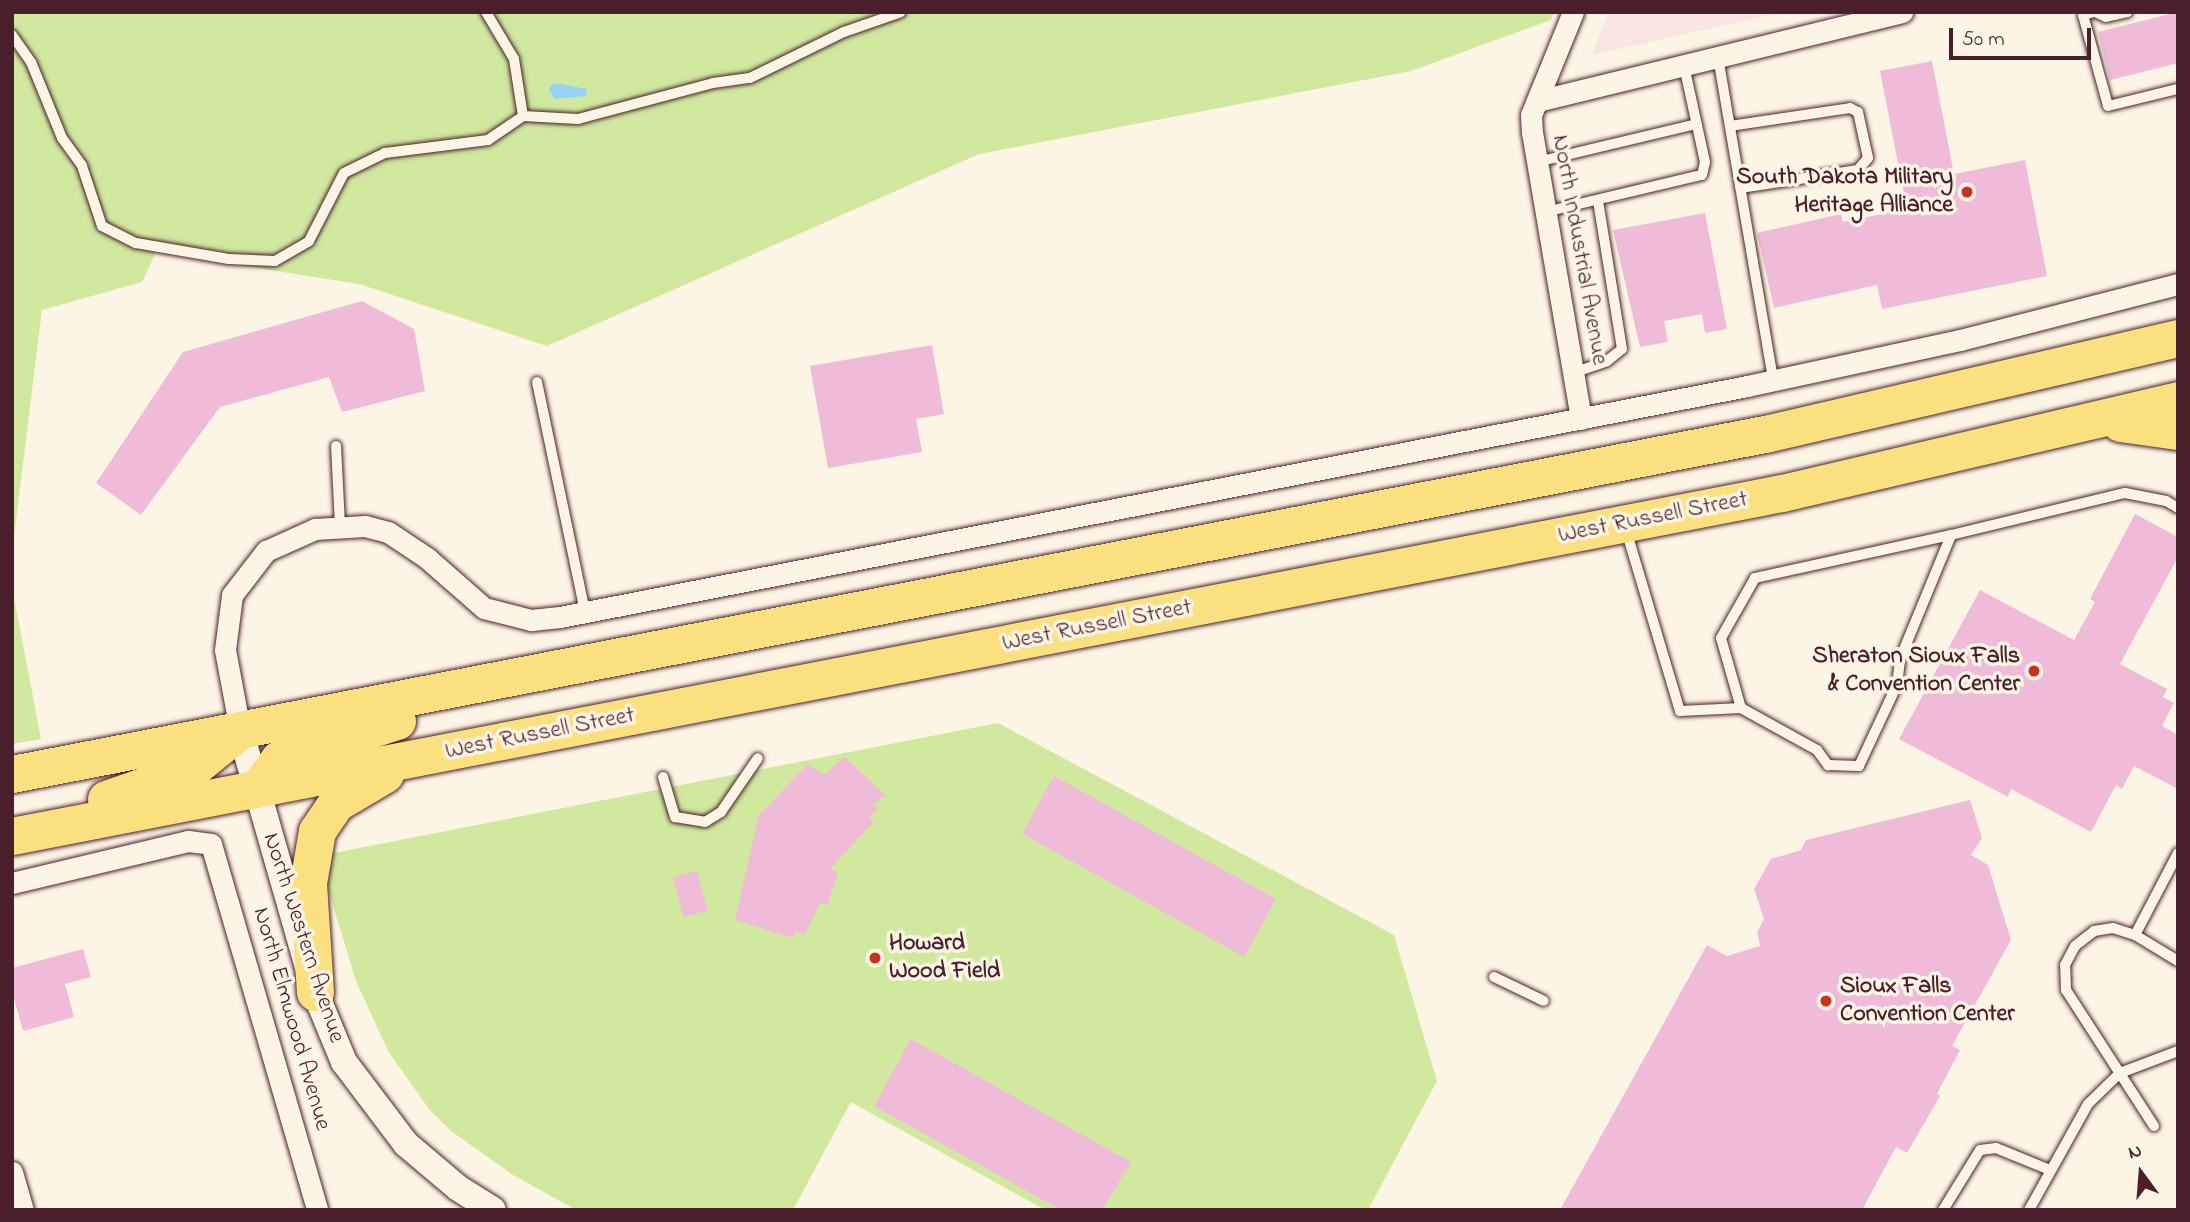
<!DOCTYPE html>
<style>
body{margin:0}
#map{position:relative;width:2190px;height:1222px;overflow:hidden;background:#fcf5e5;font-family:"Indie Flower",sans-serif}
div>[style]{position:absolute}
[style*='--x']{left:calc(var(--x)*1px);top:calc(var(--y)*1px);width:calc(var(--w)*1px);rotate:calc(var(--a)*1deg)}
.built>*{inset:0;background:#f8e4e1}
.green>*{inset:0;background:#d0e99f}
.water>*{inset:0;background:#95d2f6}
.building>*{inset:0;background:#efbbd8;transform-origin:0 0}
.roads{filter:drop-shadow(0 0 2px #4a1f2b) drop-shadow(0 0 2px #4a1f2b)}
.service>*{height:10px;margin:-5px;padding:0 5px;transform-origin:5px;border-radius:5px;background:#fcf5e5}
.minor>*{height:21px;margin:-10.5px;padding:0 10.5px;transform-origin:10.5px;border-radius:10.5px;background:#fcf5e5}
.tertiary>*{height:26px;margin:-13px;padding:0 13px;transform-origin:13px;border-radius:13px;background:#fcf5e5}
.trunk>*{height:37px;margin:-18.5px;padding:0 18.5px;transform-origin:18.5px;border-radius:18.5px;background:#fbe080}
.dots>*{width:19px;height:19px;translate:-50% -50%;box-sizing:border-box;border:4px solid #fcf5e5;border-radius:50%}
span{translate:-50% -50%;white-space:nowrap;text-align:center;line-height:1.15;-webkit-text-stroke:7px #fcf5e5;paint-order:stroke}
.poi-label{font-size:24px;color:#4a1f2b;font-weight:700}
.right{translate:-100% -50%;text-align:right}
.left{translate:0 -50%;text-align:left}
.street-label{font-size:24px;color:#4a1f2b}
.frame{position:absolute;inset:0;border:14px solid #4a1f2b;pointer-events:none}
.north{position:absolute;left:2106px;top:1138px;width:70px;height:70px;-webkit-text-stroke:5px #fcf5e5;paint-order:stroke;rotate:344deg;font-size:19px;font-weight:700;line-height:28px;text-align:center;color:#4a1f2b}
.north::after{content:'';display:block;margin:auto;width:24px;height:32px;background:#4a1f2b;clip-path:polygon(50% 0,100% 100%,50% 72%,0 100%)}
.scale{position:absolute;left:1949px;top:28px;width:142px;height:32px;box-sizing:border-box;border:4px solid #4a1f2b;border-top:0;padding-left:9px;font-size:21px;line-height:24px;white-space:nowrap;color:#4a1f2b;-webkit-text-stroke:5px #fcf5e5;paint-order:stroke}
</style>
<div id="map">
<div class="built">
<div style="clip-path:polygon(1609px 12px,1783px 12px,1592px 55px)"></div>
</div>
<div class="green">
<div style="clip-path:polygon(12px 12px,1554px 12px,1551px 20px,1411px 71px,979px 154px,547px 346px,359px 284px,156px 252px,142px 282px,42px 310px,12px 553px)"></div>
<div style="clip-path:polygon(12px 587px,41px 739px,12px 744px)"></div>
<div style="clip-path:polygon(998px 723px,1394px 935px,1437px 1081px,1368px 1210px,1045px 1210px,851px 1102px,793px 1210px,576px 1210px,513px 1175px,451px 1131px,429px 1109px,388px 1051px,356px 981px,318px 856px)"></div>
</div>
<div class="water">
<div style="clip-path:polygon(554px 83px,587px 89px,586px 96px,554px 99px,549px 88px)"></div>
</div>
<div class="building">
<div style="clip-path:polygon(2178px 12px,2178px 63px,2110px 80px,2098px 32px)"></div>
<div style="clip-path:polygon(1932px 61px,1954px 174px,2025px 160px,2047px 276px,1882px 309px,1877px 285px,1774px 308px,1757px 233px,1841px 214px,1843px 222px,1907px 209px,1880px 71px)"></div>
<div style="clip-path:polygon(1705px 213px,1727px 329px,1705px 333px,1702px 314px,1664px 321px,1668px 342px,1640px 347px,1613px 230px)"></div>
<div style="clip-path:polygon(362px 301px,414px 329px,425px 391px,342px 412px,329px 377px,220px 407px,141px 515px,96px 483px,183px 352px)"></div>
<div style="clip-path:polygon(932px 345px,944px 414px,916px 419px,922px 452px,828px 468px,810px 366px)"></div>
<div style="clip-path:polygon(2135px 514px,2178px 537px,2178px 557px,2120px 664px,2167px 689px,2163px 697px,2174px 703px,2162px 726px,2178px 735px,2178px 789px,2134px 766px,2122px 789px,2116px 785px,2091px 832px,2011px 789px,2008px 797px,1899px 739px,1980px 590px,2074px 640px,2095px 602px,2090px 599px)"></div>
<div style="clip-path:polygon(845px 757px,885px 795px,873px 805px,878px 809px,869px 818px,874px 821px,830px 869px,838px 872px,827px 906px,820px 903px,805px 934px,796px 932px,793px 938px,735px 920px,759px 815px,808px 764px,823px 775px)"></div>
<div style="left:1054px;top:776px;width:254px;height:66px;rotate:29deg"></div>
<div style="clip-path:polygon(1970px 800px,1982px 838px,1971px 855px,1988px 865px,2011px 940px,1952px 1046px,1960px 1050px,1937px 1094px,1940px 1096px,1907px 1153px,1896px 1147px,1862px 1210px,1560px 1210px,1707px 945px,1727px 956px,1760px 946px,1757px 932px,1764px 919px,1754px 889px,1771px 859px,1801px 850px,1806px 840px)"></div>
<div style="left:697px;top:871px;width:41px;height:25px;rotate:75deg"></div>
<div style="clip-path:polygon(83px 949px,91px 977px,65px 984px,74px 1017px,23px 1031px,12px 991px,12px 968px)"></div>
<div style="clip-path:polygon(911px 1039px,1131px 1162px,1102px 1210px,1061px 1210px,874px 1106px)"></div>
</div>
<div class="roads">
<div class="service">
<div style="--x:2094;--y:12;--w:11;--a:165"></div>
<div style="--x:2083;--y:15;--w:94;--a:74.6"></div>
<div style="--x:2108;--y:106;--w:72;--a:-13.7"></div>
<div style="--x:2095;--y:12;--w:12;--a:24"></div>
<div style="--x:2106;--y:17;--w:22;--a:-13"></div>
<div style="--x:12;--y:35;--w:33;--a:55"></div>
<div style="--x:31;--y:62;--w:82;--a:67.8"></div>
<div style="--x:62;--y:138;--w:34;--a:54"></div>
<div style="--x:82;--y:166;--w:63;--a:71.6"></div>
<div style="--x:102;--y:226;--w:38;--a:27"></div>
<div style="--x:136;--y:243;--w:94;--a:9.8"></div>
<div style="--x:229;--y:259;--w:46;--a:2.5"></div>
<div style="--x:275;--y:261;--w:39;--a:-30"></div>
<div style="--x:309;--y:241;--w:76;--a:-62.8"></div>
<div style="--x:344;--y:173;--w:46;--a:-26"></div>
<div style="--x:385;--y:153;--w:104;--a:-7.2"></div>
<div style="--x:488;--y:140;--w:42;--a:-34.4"></div>
<div style="--x:523;--y:116;--w:58;--a:-99"></div>
<div style="--x:514;--y:59;--w:55;--a:-120.8"></div>
<div style="--x:1718;--y:57;--w:328;--a:80.3"></div>
<div style="--x:523;--y:116;--w:55;--a:3.1"></div>
<div style="--x:578;--y:119;--w:140;--a:-14.9"></div>
<div style="--x:713;--y:83;--w:37;--a:-8"></div>
<div style="--x:750;--y:78;--w:105;--a:-26.1"></div>
<div style="--x:844;--y:32;--w:60;--a:-19.3"></div>
<div style="--x:1730;--y:126;--w:121;--a:-8.5"></div>
<div style="--x:1850;--y:108;--w:9;--a:27"></div>
<div style="--x:1858;--y:112;--w:47;--a:77.7"></div>
<div style="--x:1868;--y:158;--w:16;--a:130"></div>
<div style="--x:1858;--y:170;--w:119;--a:171.3"></div>
<div style="--x:1537;--y:162;--w:164;--a:-13.4"></div>
<div style="--x:1545;--y:212;--w:161;--a:-13.3"></div>
<div style="--x:1702;--y:175;--w:13;--a:-77"></div>
<div style="--x:1705;--y:162;--w:98;--a:-102.3"></div>
<div style="--x:1573;--y:373;--w:36;--a:-19"></div>
<div style="--x:1607;--y:361;--w:19;--a:-39"></div>
<div style="--x:1622;--y:349;--w:151;--a:-99.2"></div>
<div style="--x:537;--y:382;--w:235;--a:78.2"></div>
<div style="--x:336;--y:446;--w:79;--a:87.1"></div>
<div style="--x:1626;--y:530;--w:189;--a:73.4"></div>
<div style="--x:1680;--y:711;--w:61;--a:-2.8"></div>
<div style="--x:1951;--y:535;--w:201;--a:167.6"></div>
<div style="--x:1755;--y:578;--w:69;--a:119.5"></div>
<div style="--x:1721;--y:638;--w:73;--a:74.1"></div>
<div style="--x:1741;--y:708;--w:87;--a:28.9"></div>
<div style="--x:1817;--y:750;--w:19;--a:54"></div>
<div style="--x:1828;--y:765;--w:31;--a:2"></div>
<div style="--x:1859;--y:766;--w:89;--a:-64.9"></div>
<div style="--x:1897;--y:685;--w:26;--a:-83"></div>
<div style="--x:1900;--y:659;--w:134;--a:-67.6"></div>
<div style="--x:1951;--y:535;--w:179;--a:-13.6"></div>
<div style="--x:2125;--y:493;--w:42;--a:11"></div>
<div style="--x:2166;--y:501;--w:14;--a:30"></div>
<div style="--x:663;--y:777;--w:42;--a:73.3"></div>
<div style="--x:675;--y:817;--w:30;--a:9"></div>
<div style="--x:705;--y:822;--w:19;--a:-32"></div>
<div style="--x:721;--y:812;--w:65;--a:-55.6"></div>
<div style="--x:2135;--y:935;--w:50;--a:31.2"></div>
<div style="--x:1494;--y:977;--w:55;--a:25.6"></div>
<div style="--x:2154;--y:1126;--w:162;--a:-122.9"></div>
<div style="--x:2066;--y:990;--w:25;--a:-92"></div>
<div style="--x:2065;--y:965;--w:21;--a:-62"></div>
<div style="--x:2075;--y:946;--w:24;--a:-38"></div>
<div style="--x:2094;--y:931;--w:19;--a:-9"></div>
<div style="--x:2113;--y:928;--w:23;--a:18"></div>
<div style="--x:2135;--y:935;--w:93;--a:-62.3"></div>
<div style="--x:1943;--y:1210;--w:70;--a:-58.3"></div>
<div style="--x:1980;--y:1150;--w:16;--a:-7"></div>
<div style="--x:1996;--y:1148;--w:58;--a:22.2"></div>
<div style="--x:2029;--y:1210;--w:121;--a:-60.9"></div>
<div style="--x:2088;--y:1104;--w:45;--a:-44.1"></div>
<div style="--x:2120;--y:1073;--w:62;--a:-20.8"></div>
</div>
<div class="minor">
<div style="--x:1573;--y:12;--w:111;--a:112.2"></div>
<div style="--x:1531;--y:115;--w:17;--a:87"></div>
<div style="--x:1532;--y:132;--w:291;--a:80.3"></div>
<div style="--x:1537;--y:101;--w:376;--a:-13.7"></div>
<div style="--x:240;--y:730;--w:81;--a:-100.6"></div>
<div style="--x:225;--y:650;--w:55;--a:-82.7"></div>
<div style="--x:232;--y:595;--w:56;--a:-52.3"></div>
<div style="--x:266;--y:551;--w:54;--a:-24.2"></div>
<div style="--x:315;--y:529;--w:50;--a:-3.4"></div>
<div style="--x:365;--y:526;--w:24;--a:15"></div>
<div style="--x:388;--y:532;--w:47;--a:33.7"></div>
<div style="--x:427;--y:558;--w:76;--a:41.3"></div>
<div style="--x:484;--y:608;--w:49;--a:14.3"></div>
<div style="--x:531;--y:620;--w:29;--a:-6"></div>
<div style="--x:560;--y:617;--w:1209;--a:-11.01"></div>
<div style="--x:1747;--y:386;--w:218;--a:-12.2"></div>
<div style="--x:1960;--y:340;--w:225;--a:-14.4"></div>
<div style="--x:12;--y:883;--w:181;--a:-13.4"></div>
<div style="--x:188;--y:841;--w:23;--a:7"></div>
<div style="--x:211;--y:844;--w:381;--a:73.8"></div>
<div style="--x:12;--y:1172;--w:40;--a:74"></div>
</div>
<div class="tertiary">
<div style="--x:240;--y:730;--w:273;--a:74"></div>
<div style="--x:315;--y:992;--w:76;--a:67.5"></div>
<div style="--x:344;--y:1062;--w:103;--a:52.9"></div>
<div style="--x:406;--y:1144;--w:68;--a:40.2"></div>
<div style="--x:458;--y:1188;--w:41;--a:32.2"></div>
</div>
<div class="trunk">
<div style="--x:2120;--y:423;--w:59;--a:7.9"></div>
<div style="--x:12;--y:774;--w:1786;--a:-10.98"></div>
<div style="--x:1765;--y:434;--w:424;--a:-13.1"></div>
<div style="--x:257;--y:789;--w:37;--a:-54"></div>
<div style="--x:279;--y:759;--w:124;--a:-17.9"></div>
<div style="--x:106;--y:799;--w:91;--a:-19.2"></div>
<div style="--x:192;--y:769;--w:60;--a:-39"></div>
<div style="--x:12;--y:836;--w:1803;--a:-10.97"></div>
<div style="--x:1782;--y:493;--w:407;--a:-13.2"></div>
<div style="--x:315;--y:992;--w:109;--a:-93.7"></div>
<div style="--x:308;--y:883;--w:53;--a:-80.2"></div>
<div style="--x:317;--y:831;--w:34;--a:-56"></div>
<div style="--x:336;--y:803;--w:57;--a:-30.6"></div>
</div>
</div>
<div class="dots">
<div style="left:1967px;top:192px;background:#c8321e"></div>
<div style="left:2034px;top:671px;background:#c8321e"></div>
<div style="left:875px;top:958px;background:#c8321e"></div>
<div style="left:1826px;top:1001px;background:#c8321e"></div>
</div>
<div class="poi-label">
<span class="right" style="left:1953px;top:192px">South Dakota Military<br>Heritage Alliance</span>
<span class="right" style="left:2020px;top:671px">Sheraton Sioux Falls<br>&amp; Convention Center</span>
<span class="left" style="left:889px;top:958px">Howard<br>Wood Field</span>
<span class="left" style="left:1840px;top:1001px">Sioux Falls<br>Convention Center</span>
</div>
<div class="street-label">
<span style="left:1579px;top:250px;rotate:80deg">North Industrial Avenue</span>
<span style="left:1653px;top:518px;rotate:-11deg">West Russell Street</span>
<span style="left:1097px;top:626px;rotate:-11deg">West Russell Street</span>
<span style="left:540px;top:734px;rotate:-11deg">West Russell Street</span>
<span style="left:303px;top:938px;rotate:72deg">North Western Avenue</span>
<span style="left:291px;top:1019px;rotate:74deg">North Elmwood Avenue</span>
</div>
<div class="frame"></div>
<div class="north">N</div>
<div class="scale">50 m</div>
</div>
